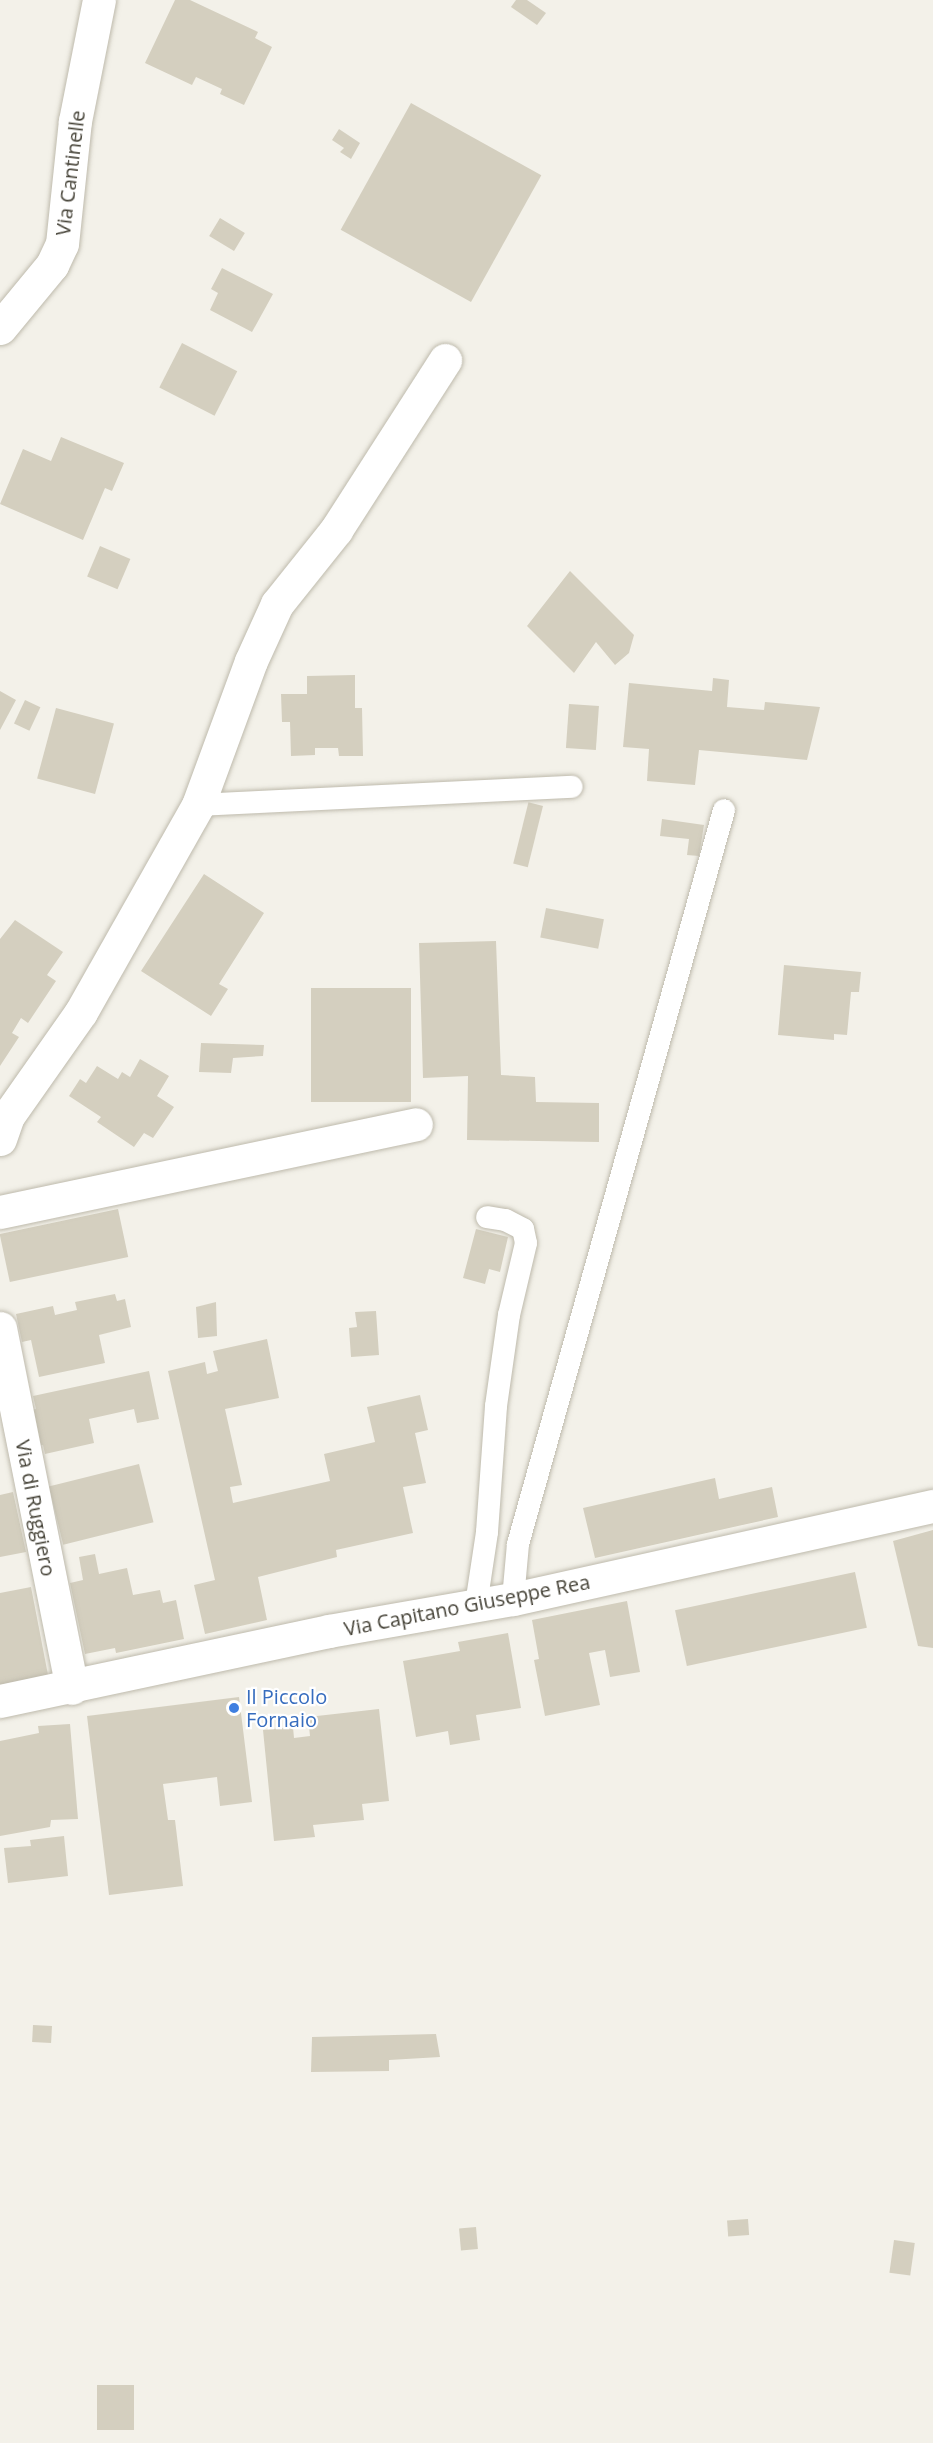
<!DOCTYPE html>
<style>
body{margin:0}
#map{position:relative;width:933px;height:2443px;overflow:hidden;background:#f3f1e9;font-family:"Open Sans",sans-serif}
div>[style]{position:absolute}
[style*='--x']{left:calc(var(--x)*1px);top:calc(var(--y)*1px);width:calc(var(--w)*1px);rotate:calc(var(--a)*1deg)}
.building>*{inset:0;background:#d4cfbf;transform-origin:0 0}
.roads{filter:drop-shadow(0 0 2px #bebaac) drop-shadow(0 0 2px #bebaac)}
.service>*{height:22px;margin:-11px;padding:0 11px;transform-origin:11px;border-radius:11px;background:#fff}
.minor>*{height:33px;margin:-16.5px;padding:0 16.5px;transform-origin:16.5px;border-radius:16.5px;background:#fff}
.tertiary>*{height:33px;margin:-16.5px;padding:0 16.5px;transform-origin:16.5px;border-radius:16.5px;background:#fff}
.dots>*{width:16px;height:16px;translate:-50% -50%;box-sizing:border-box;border:3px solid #fff;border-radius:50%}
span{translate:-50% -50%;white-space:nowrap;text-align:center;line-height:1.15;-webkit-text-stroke:4.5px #fff;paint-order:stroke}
.street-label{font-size:20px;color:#464338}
.shop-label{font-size:20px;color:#366cbe}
.left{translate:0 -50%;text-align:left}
</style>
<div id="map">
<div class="building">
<div style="clip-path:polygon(175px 0,190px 0,258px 32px,255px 38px,272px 47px,244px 105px,220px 94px,222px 89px,196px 77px,192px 85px,145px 63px)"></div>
<div style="clip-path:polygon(516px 0,527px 0,546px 13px,537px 25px,511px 7px)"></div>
<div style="left:411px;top:103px;width:149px;height:145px;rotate:29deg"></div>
<div style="clip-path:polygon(339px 129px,360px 143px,351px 159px,340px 152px,344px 148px,332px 140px)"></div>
<div style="left:220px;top:218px;width:29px;height:21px;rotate:31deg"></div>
<div style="clip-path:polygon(222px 268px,273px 294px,252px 332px,210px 310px,218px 293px,211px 289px)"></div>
<div style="left:182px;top:343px;width:62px;height:50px;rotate:27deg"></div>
<div style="clip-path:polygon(61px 437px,124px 463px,112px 491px,105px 488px,83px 540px,0 504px,23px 449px,51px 461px)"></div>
<div style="left:100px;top:546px;width:33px;height:33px;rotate:23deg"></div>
<div style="clip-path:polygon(570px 571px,634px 635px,629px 653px,615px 665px,596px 642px,574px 673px,527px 626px)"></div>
<div style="clip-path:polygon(355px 675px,355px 708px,362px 708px,363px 756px,339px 756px,338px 748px,315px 748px,315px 755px,291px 756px,290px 722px,282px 722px,281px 694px,307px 694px,307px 676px)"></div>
<div style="clip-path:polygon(713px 678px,729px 680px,727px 707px,764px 710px,765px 702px,820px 707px,807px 760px,699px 750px,695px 785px,647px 781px,649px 749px,623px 747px,629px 683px,712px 691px)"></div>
<div style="clip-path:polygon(0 691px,16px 700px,0 730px)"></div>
<div style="left:25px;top:700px;width:17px;height:26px;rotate:25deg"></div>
<div style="left:569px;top:704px;width:30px;height:44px;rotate:4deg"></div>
<div style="left:56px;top:708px;width:60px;height:73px;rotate:15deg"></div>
<div style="left:543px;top:806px;width:63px;height:15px;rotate:104deg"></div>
<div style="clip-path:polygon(662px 819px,704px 825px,699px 856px,687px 855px,689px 839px,660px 836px)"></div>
<div style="clip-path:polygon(204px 874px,264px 913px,219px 984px,228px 989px,211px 1016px,141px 971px)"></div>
<div style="left:546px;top:908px;width:59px;height:30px;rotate:11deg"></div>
<div style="clip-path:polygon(15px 920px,63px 952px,47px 975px,56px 981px,28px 1023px,21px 1018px,12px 1033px,19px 1037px,0 1066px,0 939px)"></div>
<div style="clip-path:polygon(496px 941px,501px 1075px,535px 1077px,536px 1102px,599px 1103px,599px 1142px,467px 1140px,468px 1076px,423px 1078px,419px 943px)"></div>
<div style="clip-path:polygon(784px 965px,861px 972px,859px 992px,851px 992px,847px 1035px,834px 1034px,834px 1040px,778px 1035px)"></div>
<div style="left:311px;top:988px;width:100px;height:114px"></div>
<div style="clip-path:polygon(201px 1043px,264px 1045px,263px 1056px,233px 1058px,231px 1073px,199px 1072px)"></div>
<div style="clip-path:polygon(140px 1059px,169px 1076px,157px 1096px,174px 1107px,153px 1138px,144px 1133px,134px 1147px,97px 1122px,101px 1117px,69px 1096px,80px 1079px,86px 1083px,97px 1066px,118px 1079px,122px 1072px,130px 1077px)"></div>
<div style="left:118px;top:1209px;width:49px;height:121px;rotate:78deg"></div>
<div style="clip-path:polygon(476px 1229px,508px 1237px,500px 1272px,489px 1269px,485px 1284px,463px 1278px)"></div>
<div style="clip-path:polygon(115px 1294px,117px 1301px,125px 1299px,131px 1327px,99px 1335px,105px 1363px,39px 1377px,31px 1340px,22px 1342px,16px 1314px,53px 1306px,55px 1315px,77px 1310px,75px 1302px)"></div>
<div style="clip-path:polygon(216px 1302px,217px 1336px,198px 1338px,196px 1307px)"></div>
<div style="clip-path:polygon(376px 1311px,379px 1355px,351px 1357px,349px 1328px,357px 1327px,355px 1312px)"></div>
<div style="clip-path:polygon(267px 1339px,279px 1398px,225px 1409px,242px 1485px,230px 1487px,233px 1503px,330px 1481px,324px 1454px,375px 1442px,367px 1407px,420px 1395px,428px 1430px,415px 1433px,426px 1483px,403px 1487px,413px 1533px,336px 1550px,337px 1557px,258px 1577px,267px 1620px,205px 1634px,194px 1585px,215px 1580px,168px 1371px,205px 1362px,207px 1374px,218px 1371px,213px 1351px)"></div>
<div style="clip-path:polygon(149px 1371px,159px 1419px,137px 1423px,134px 1409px,89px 1419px,94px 1443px,45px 1454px,43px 1445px,35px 1446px,28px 1410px,36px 1409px,33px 1396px)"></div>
<div style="left:139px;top:1464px;width:60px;height:93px;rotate:76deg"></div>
<div style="clip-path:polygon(715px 1478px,719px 1499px,772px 1487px,778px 1517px,595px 1558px,583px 1508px)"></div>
<div style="clip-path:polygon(13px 1492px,26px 1552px,0 1557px,0 1495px)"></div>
<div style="clip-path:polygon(933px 1530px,933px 1648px,918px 1646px,893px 1541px)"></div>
<div style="clip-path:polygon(95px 1554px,99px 1574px,127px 1568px,133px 1595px,160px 1590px,163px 1603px,176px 1600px,184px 1639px,116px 1653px,115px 1648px,85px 1654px,70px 1583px,83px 1580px,79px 1557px)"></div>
<div style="left:855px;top:1572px;width:57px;height:184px;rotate:78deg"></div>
<div style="clip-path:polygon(31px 1587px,48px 1675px,0 1685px,0 1593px)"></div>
<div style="clip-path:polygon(627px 1601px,640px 1672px,610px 1677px,605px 1650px,589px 1653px,600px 1705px,545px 1716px,534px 1660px,539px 1659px,532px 1620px)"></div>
<div style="clip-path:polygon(508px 1633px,521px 1708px,476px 1715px,480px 1740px,450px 1745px,448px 1731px,416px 1737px,403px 1661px,460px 1651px,458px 1642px)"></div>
<div style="clip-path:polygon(239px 1697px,252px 1802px,220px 1806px,217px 1777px,163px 1784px,168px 1820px,175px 1820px,183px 1886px,109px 1895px,87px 1716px)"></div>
<div style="clip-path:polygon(379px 1709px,389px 1801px,362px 1804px,364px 1820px,313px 1825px,315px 1837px,274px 1841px,263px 1730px,293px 1727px,294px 1738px,310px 1736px,308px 1717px)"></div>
<div style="clip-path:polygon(70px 1724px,78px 1819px,51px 1820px,50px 1827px,0 1836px,0 1741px,39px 1733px,38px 1726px)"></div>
<div style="clip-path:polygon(64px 1836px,68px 1876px,8px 1883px,4px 1848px,31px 1846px,30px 1840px)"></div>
<div style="left:33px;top:2025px;width:19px;height:17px;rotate:3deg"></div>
<div style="clip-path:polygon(436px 2034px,440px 2057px,389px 2060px,389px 2071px,311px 2072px,312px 2037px)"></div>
<div style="left:748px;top:2219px;width:16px;height:21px;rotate:86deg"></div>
<div style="left:476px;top:2227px;width:22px;height:17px;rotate:85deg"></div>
<div style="left:894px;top:2240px;width:21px;height:33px;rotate:8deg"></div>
<div style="left:97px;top:2385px;width:37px;height:45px"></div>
</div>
<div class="roads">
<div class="service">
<div style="--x:198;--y:805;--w:374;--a:-2.8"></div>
<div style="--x:513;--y:1599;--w:55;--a:-84.8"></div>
<div style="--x:518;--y:1544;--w:762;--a:-74.32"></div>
<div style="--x:476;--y:1605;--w:74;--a:-81.4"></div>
<div style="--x:487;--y:1532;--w:126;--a:-85.9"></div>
<div style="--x:496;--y:1406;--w:92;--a:-81.9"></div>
<div style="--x:509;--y:1315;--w:74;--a:-76.7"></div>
<div style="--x:526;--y:1243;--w:14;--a:-102"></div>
<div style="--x:523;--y:1229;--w:20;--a:-153"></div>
<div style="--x:505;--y:1220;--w:18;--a:-171"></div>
</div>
<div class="minor">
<div style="--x:0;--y:328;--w:82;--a:-50.5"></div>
<div style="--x:52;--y:265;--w:23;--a:-65"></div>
<div style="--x:62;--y:244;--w:124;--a:-84"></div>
<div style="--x:75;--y:121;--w:123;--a:-78.8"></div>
<div style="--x:0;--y:1139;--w:24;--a:-71"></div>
<div style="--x:8;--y:1116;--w:127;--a:-54.9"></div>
<div style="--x:81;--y:1012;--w:238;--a:-60.5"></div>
<div style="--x:198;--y:805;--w:153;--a:-69.8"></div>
<div style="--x:251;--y:661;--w:63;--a:-65.5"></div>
<div style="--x:277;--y:604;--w:95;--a:-51.4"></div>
<div style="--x:336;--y:530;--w:202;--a:-57.3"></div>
<div style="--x:0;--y:1212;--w:425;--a:-11.9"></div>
<div style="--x:0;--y:1328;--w:367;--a:78.7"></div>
</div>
<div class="tertiary">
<div style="--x:0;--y:1701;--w:336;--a:-12"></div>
<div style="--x:329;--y:1631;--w:187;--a:-9.9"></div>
<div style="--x:513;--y:1599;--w:430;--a:-12.5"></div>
</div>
</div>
<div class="dots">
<div style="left:234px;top:1708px;background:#3f7fe0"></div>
</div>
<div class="street-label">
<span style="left:70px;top:173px;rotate:-83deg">Via Cantinelle</span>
<span style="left:36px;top:1508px;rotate:79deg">Via di Ruggiero</span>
<span style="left:467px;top:1605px;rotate:-11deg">Via Capitano Giuseppe Rea</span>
</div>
<div class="shop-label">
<span class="left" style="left:246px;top:1708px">Il Piccolo<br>Fornaio</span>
</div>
</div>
